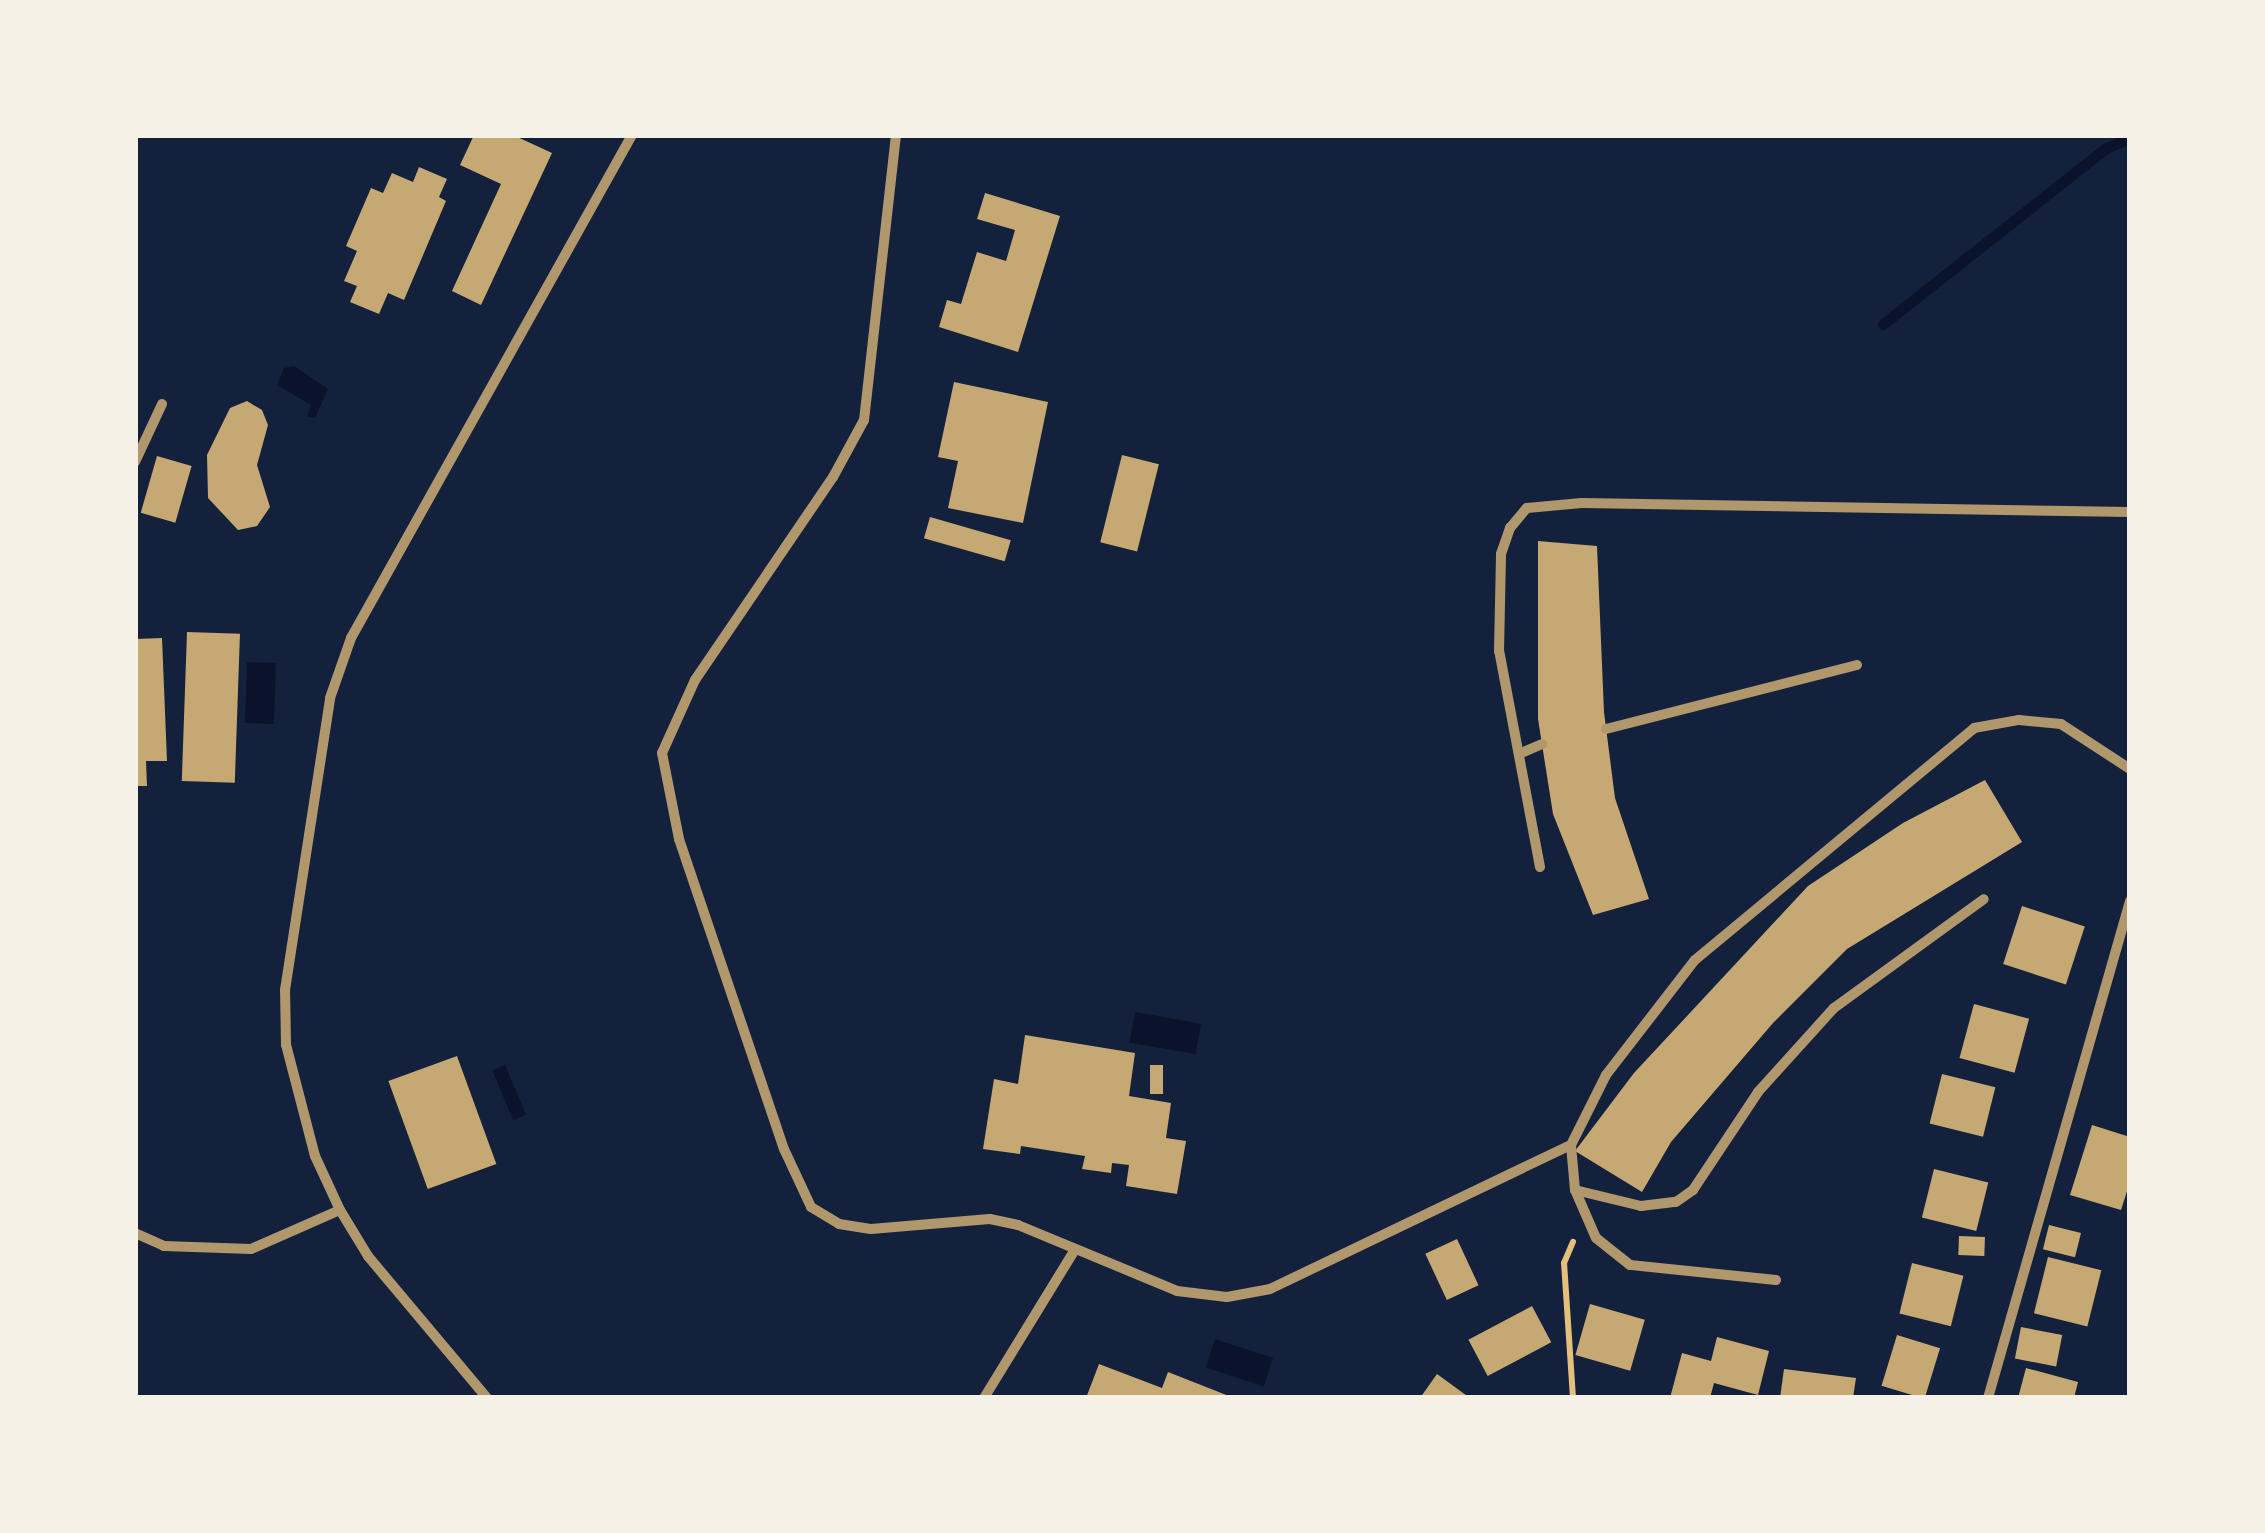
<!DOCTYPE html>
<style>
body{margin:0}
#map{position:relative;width:2265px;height:1533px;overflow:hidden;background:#14213d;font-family:Montserrat,sans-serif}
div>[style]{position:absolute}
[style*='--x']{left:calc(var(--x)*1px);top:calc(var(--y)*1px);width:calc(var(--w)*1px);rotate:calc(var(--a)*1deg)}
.water>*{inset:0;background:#0b132b;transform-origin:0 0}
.stream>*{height:11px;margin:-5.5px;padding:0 5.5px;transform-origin:5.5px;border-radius:5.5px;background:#0b132b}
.building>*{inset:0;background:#c6a872;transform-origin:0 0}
.path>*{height:6px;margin:-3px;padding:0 3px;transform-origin:3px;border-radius:3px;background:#e5c07b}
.minor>*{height:10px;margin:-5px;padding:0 5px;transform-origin:5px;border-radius:5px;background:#b1986c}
span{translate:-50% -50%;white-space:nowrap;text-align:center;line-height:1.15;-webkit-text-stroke:8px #f6f1e7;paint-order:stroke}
.frame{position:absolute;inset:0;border:138px solid #f6f1e7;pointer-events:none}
</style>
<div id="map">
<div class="water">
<div style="clip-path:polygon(294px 366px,328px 389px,315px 418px,307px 416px,311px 405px,277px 385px,284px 368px)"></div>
<div style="left:247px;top:662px;width:29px;height:61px;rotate:2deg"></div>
<div style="left:1135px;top:1012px;width:67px;height:31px;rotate:10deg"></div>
<div style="left:505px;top:1065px;width:54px;height:14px;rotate:67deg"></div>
<div style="left:1215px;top:1339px;width:61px;height:30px;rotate:18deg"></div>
</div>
<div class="stream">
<div style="--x:1883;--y:324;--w:284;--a:-38.3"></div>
<div style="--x:2106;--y:148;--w:26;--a:-23"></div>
</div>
<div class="building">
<div style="clip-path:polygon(474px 135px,513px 135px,552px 153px,481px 305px,452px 291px,501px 184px,460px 165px)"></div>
<div style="clip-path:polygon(419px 167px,447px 179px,439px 197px,446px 201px,404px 300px,388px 293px,379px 314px,350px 302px,357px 286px,344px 281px,357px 251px,346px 246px,371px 188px,383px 193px,392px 173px,413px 182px)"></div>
<div style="clip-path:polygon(985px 193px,1060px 216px,1018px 352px,939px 327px,947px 300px,961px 304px,977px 252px,1006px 261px,1015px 230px,977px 219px)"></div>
<div style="clip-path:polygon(954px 382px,1048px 402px,1023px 523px,948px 508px,958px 461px,938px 457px)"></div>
<div style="clip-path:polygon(247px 401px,262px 410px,268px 425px,257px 465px,270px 507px,257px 526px,238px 530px,208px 498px,207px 455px,230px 408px)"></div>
<div style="left:1122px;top:455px;width:38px;height:90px;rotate:14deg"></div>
<div style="left:157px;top:456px;width:36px;height:59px;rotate:16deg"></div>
<div style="left:930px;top:517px;width:84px;height:22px;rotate:16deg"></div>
<div style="clip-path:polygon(1538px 541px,1597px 546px,1604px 712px,1615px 798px,1649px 899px,1593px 915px,1553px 814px,1538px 719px)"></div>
<div style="left:187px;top:632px;width:53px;height:149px;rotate:2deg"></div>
<div style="clip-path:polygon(162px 638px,167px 761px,146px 761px,147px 786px,135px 786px,135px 639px)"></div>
<div style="clip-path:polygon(1985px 780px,2022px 842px,1847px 949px,1773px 1023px,1671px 1142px,1642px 1192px,1575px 1151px,1634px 1073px,1808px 886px,1903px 823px)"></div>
<div style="left:2022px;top:906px;width:66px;height:61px;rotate:18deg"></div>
<div style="left:1974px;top:1004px;width:57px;height:56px;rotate:15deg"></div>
<div style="clip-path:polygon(1025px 1035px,1135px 1053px,1129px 1096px,1171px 1103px,1166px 1138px,1186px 1141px,1177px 1194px,1126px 1186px,1129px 1165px,1112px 1163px,1111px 1173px,1082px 1169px,1085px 1156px,1021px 1146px,1020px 1154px,983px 1149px,994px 1079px,1018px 1084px)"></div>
<div style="left:457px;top:1056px;width:115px;height:73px;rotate:70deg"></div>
<div style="left:1150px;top:1065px;width:13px;height:29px"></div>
<div style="left:1942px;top:1074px;width:55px;height:51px;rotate:14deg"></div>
<div style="clip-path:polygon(2092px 1125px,2130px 1137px,2130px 1182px,2121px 1210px,2070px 1195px)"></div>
<div style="left:1934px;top:1169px;width:56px;height:50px;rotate:14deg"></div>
<div style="left:2049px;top:1225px;width:33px;height:25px;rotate:14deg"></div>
<div style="left:1959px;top:1236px;width:26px;height:19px;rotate:2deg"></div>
<div style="left:1457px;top:1239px;width:51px;height:35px;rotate:65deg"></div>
<div style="left:2048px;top:1257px;width:55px;height:58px;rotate:14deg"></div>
<div style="left:1912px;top:1263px;width:53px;height:52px;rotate:14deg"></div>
<div style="left:1590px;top:1304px;width:57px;height:53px;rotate:16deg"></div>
<div style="left:1532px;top:1306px;width:41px;height:72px;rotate:62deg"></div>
<div style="left:2021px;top:1327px;width:42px;height:32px;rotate:11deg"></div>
<div style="left:1897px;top:1335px;width:45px;height:53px;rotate:17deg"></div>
<div style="clip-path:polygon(1717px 1337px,1769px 1351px,1758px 1395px,1714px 1383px,1710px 1398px,1670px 1398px,1682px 1353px,1711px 1361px)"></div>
<div style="clip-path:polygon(1099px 1364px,1162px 1388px,1168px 1372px,1234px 1398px,1086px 1398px)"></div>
<div style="clip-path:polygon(2026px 1368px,2078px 1382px,2074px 1398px,2018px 1398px)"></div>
<div style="clip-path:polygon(1784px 1369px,1856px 1378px,1853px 1398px,1780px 1398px)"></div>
<div style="clip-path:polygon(1437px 1374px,1470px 1398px,1420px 1398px)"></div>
</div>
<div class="path">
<div style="--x:1573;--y:1398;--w:135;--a:-93.8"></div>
<div style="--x:1564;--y:1263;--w:23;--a:-67"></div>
</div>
<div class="minor">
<div style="--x:896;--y:135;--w:287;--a:96.4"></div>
<div style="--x:864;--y:420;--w:65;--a:118.5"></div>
<div style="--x:833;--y:477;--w:245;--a:124.2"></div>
<div style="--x:695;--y:680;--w:80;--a:114.3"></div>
<div style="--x:662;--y:753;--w:88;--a:78.8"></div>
<div style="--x:679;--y:839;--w:327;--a:71.3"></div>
<div style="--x:784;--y:1149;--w:64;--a:65"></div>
<div style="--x:811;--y:1207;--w:33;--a:31"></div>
<div style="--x:839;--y:1224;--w:32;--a:9"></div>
<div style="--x:871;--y:1229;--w:119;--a:-4.8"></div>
<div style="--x:990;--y:1219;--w:29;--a:12"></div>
<div style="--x:1018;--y:1225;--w:172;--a:22.5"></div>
<div style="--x:1177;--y:1291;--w:50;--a:6.8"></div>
<div style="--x:1227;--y:1297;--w:44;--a:-10.5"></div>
<div style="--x:1270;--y:1289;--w:334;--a:-25.6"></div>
<div style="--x:135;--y:462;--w:64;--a:-65"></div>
<div style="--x:1606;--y:729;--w:259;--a:-14.3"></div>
<div style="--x:1521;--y:753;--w:23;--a:-23"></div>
<div style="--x:1540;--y:867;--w:220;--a:-100.7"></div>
<div style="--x:1499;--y:651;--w:97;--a:-88.8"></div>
<div style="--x:1501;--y:554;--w:28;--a:-71"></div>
<div style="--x:1510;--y:528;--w:26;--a:-50"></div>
<div style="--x:1527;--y:508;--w:55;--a:-5.2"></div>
<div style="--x:1582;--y:503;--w:548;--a:0.94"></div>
<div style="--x:1575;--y:1190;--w:68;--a:13.6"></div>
<div style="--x:1641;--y:1206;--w:35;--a:-7"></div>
<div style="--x:1676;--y:1202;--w:21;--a:-35"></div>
<div style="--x:1693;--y:1190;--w:118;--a:-56.4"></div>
<div style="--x:1758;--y:1092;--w:113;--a:-47.9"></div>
<div style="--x:1834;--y:1008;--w:185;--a:-36"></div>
<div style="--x:135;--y:1233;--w:32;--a:24"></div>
<div style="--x:164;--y:1246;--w:87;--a:2"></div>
<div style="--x:251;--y:1249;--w:97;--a:-23.7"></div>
<div style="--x:1776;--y:1280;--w:147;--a:-174.1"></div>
<div style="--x:1630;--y:1265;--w:43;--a:-141.5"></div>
<div style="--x:1596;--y:1238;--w:52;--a:-113.6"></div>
<div style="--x:1575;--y:1190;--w:45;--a:-95.1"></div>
<div style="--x:1571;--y:1145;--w:78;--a:-63.4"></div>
<div style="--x:1606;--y:1075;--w:145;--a:-52.3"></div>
<div style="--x:1695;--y:960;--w:363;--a:-39.7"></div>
<div style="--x:1974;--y:728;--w:46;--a:-10.1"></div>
<div style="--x:2019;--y:720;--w:42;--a:5.4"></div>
<div style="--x:2061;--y:724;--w:82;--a:33.1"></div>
<div style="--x:487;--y:1398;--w:185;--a:-130"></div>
<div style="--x:368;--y:1256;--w:54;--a:-121.3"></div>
<div style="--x:340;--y:1210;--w:60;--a:-114.8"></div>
<div style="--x:315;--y:1156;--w:115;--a:-104.6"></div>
<div style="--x:286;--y:1045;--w:55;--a:-91"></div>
<div style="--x:285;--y:990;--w:295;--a:-81.2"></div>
<div style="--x:330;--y:698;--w:64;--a:-70.7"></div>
<div style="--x:351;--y:638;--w:576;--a:-60.81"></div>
<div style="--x:984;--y:1398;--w:172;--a:-58.5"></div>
<div style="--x:1988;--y:1398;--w:517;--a:-74.05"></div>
</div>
<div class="frame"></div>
</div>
